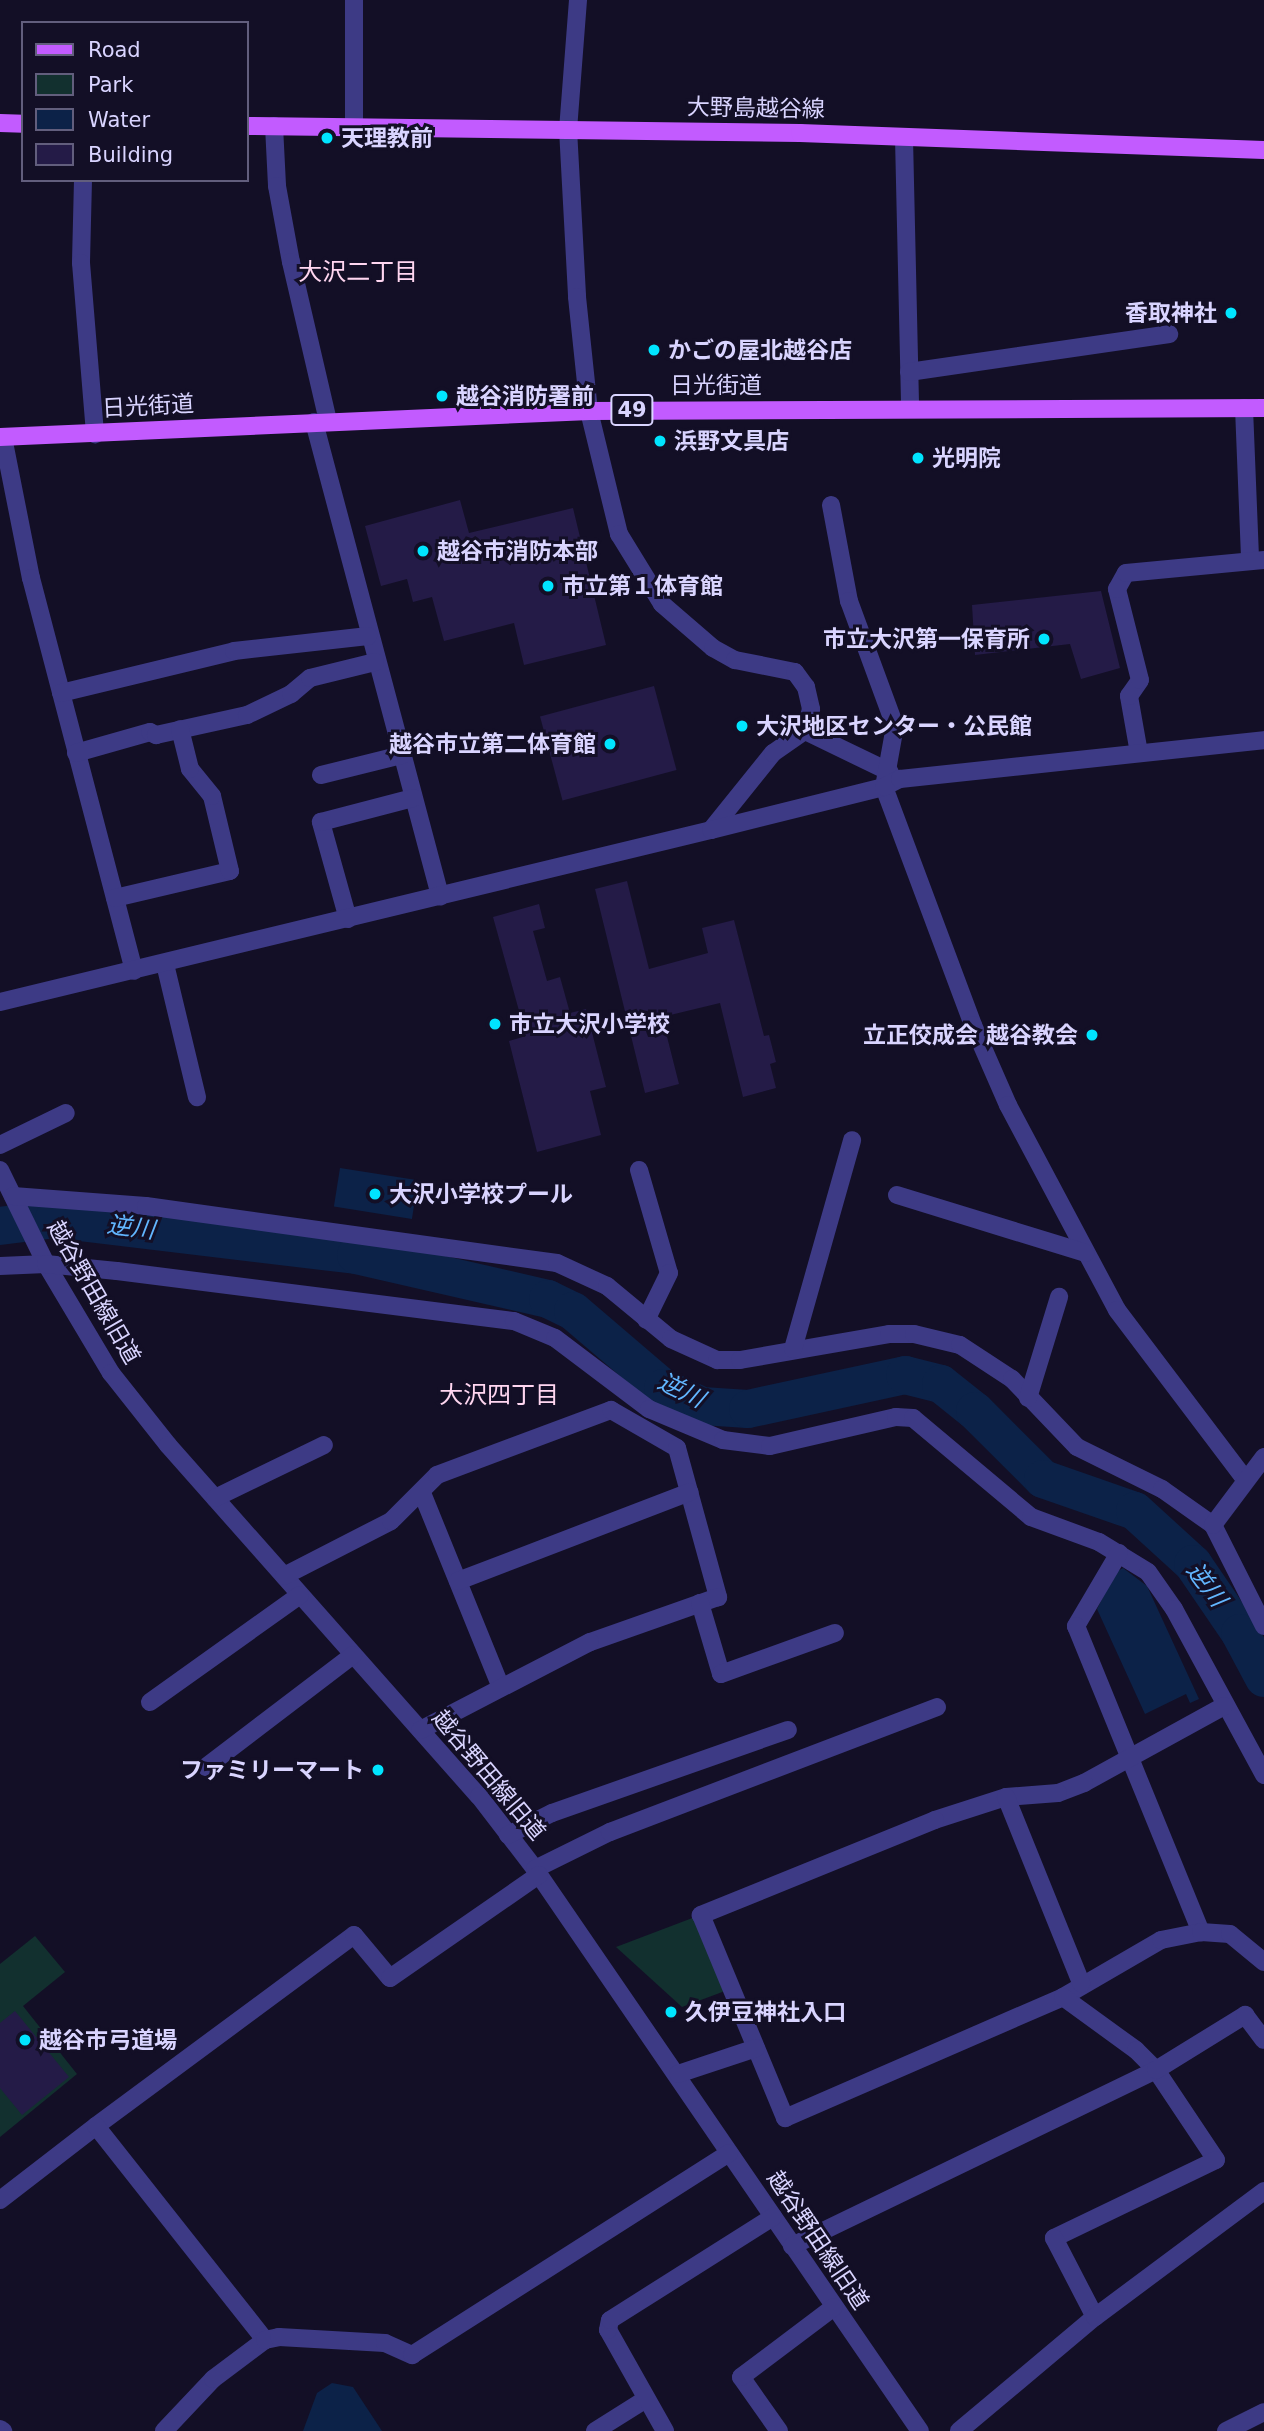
<!DOCTYPE html>
<meta charset="utf-8">
<style>
body{margin:0}
#map{position:relative;width:1264px;height:2431px;overflow:hidden;background:#130f26;font-family:"DejaVu Sans","Noto Sans JP",sans-serif}
div>[style]{position:absolute}
[style*='--x']{left:calc(var(--x)*1px);top:calc(var(--y)*1px);width:calc(var(--w)*1px);rotate:calc(var(--a)*1deg)}
.green>*{inset:0;background:#12302f}
.water>*{inset:0;background:#0c2248;transform-origin:0 0}
.river>*{height:38px;margin:-19px;padding:0 19px;transform-origin:19px;border-radius:19px;background:#0c2248}
.building>*{inset:0;background:#241b47;transform-origin:0 0}
.minor>*{height:18px;margin:-9px;padding:0 9px;transform-origin:9px;border-radius:9px;background:#3d3a85}
.major>*{height:18px;margin:-9px;padding:0 9px;transform-origin:9px;border-radius:9px;background:#c25bff}
.dots>*{width:19px;height:19px;translate:-50% -50%;box-sizing:border-box;border:4px solid #130f26;border-radius:50%}
span{translate:-50% -50%;white-space:nowrap;text-align:center;line-height:1.15;-webkit-text-stroke:6px #130f26;paint-order:stroke}
.shield-label span{padding:2px 5px;background:#130f26;border:2px solid;border-radius:5px;-webkit-text-stroke-width:0}
.shield-label{font-size:21px;color:#d9d4ff;font-weight:700}
.street-label{font-size:23px;color:#d9d4ff}
.poi-label{font-size:23px;color:#d9d4ff;font-weight:700}
.left{translate:0 -50%;text-align:left}
.right{translate:-100% -50%;text-align:right}
.neighbourhood-label{font-size:24px;color:#ffd6f0}
.water-label{font-size:24px;color:#62b6ff;font-style:italic}
.legend{position:absolute;left:21px;top:21px;width:228px;height:161px;box-sizing:border-box;background:#130f26;border:2px solid #625e7d;margin:0;padding:9px 12px;list-style:none;font-size:21px;color:#d9d4ff}
.legend li{display:flex;align-items:center;gap:14px;height:35px}
.legend b{width:35px;border:2px solid #625e7d}
</style>
<div id="map">
<div class="green">
<div style="clip-path:polygon(695px 1917px,725px 1991px,682px 2007px,616px 1947px)"></div>
<div style="clip-path:polygon(35px 1936px,65px 1972px,23px 2006px,77px 2074px,0 2137px,0 1964px)"></div>
</div>
<div class="water">
<div style="left:340px;top:1168px;width:79px;height:39px;rotate:9deg"></div>
<div style="clip-path:polygon(1123px 1568px,1147px 1586px,1199px 1699px,1190px 1703px,1186px 1694px,1145px 1714px,1097px 1609px,1116px 1572px)"></div>
<div style="clip-path:polygon(332px 2383px,353px 2387px,382px 2431px,303px 2431px,317px 2393px)"></div>
</div>
<div class="river">
<div style="--x:0;--y:1226;--w:54;--a:-7.4"></div>
<div style="--x:54;--y:1219;--w:304;--a:6.8"></div>
<div style="--x:356;--y:1255;--w:197;--a:12.9"></div>
<div style="--x:548;--y:1299;--w:28;--a:26"></div>
<div style="--x:573;--y:1311;--w:118;--a:40.5"></div>
<div style="--x:663;--y:1388;--w:43;--a:24.8"></div>
<div style="--x:702;--y:1406;--w:46;--a:3.7"></div>
<div style="--x:748;--y:1409;--w:161;--a:-12.2"></div>
<div style="--x:905;--y:1375;--w:37;--a:14"></div>
<div style="--x:941;--y:1384;--w:43;--a:38.5"></div>
<div style="--x:975;--y:1411;--w:96;--a:45"></div>
<div style="--x:1043;--y:1479;--w:97;--a:19.2"></div>
<div style="--x:1135;--y:1511;--w:79;--a:42.4"></div>
<div style="--x:1193;--y:1564;--w:83;--a:55.7"></div>
<div style="--x:1240;--y:1633;--w:51;--a:61.9"></div>
</div>
<div class="building">
<div style="clip-path:polygon(460px 500px,469px 533px,573px 508px,606px 645px,524px 665px,514px 623px,444px 641px,432px 597px,413px 602px,407px 579px,381px 586px,365px 526px)"></div>
<div style="clip-path:polygon(1101px 591px,1120px 668px,1081px 679px,1070px 644px,975px 655px,972px 605px)"></div>
<div style="left:654px;top:686px;width:87px;height:118px;rotate:75deg"></div>
<div style="clip-path:polygon(627px 881px,649px 969px,708px 953px,702px 928px,734px 920px,764px 1036px,769px 1035px,776px 1062px,770px 1064px,776px 1088px,743px 1097px,720px 1003px,662px 1017px,679px 1084px,645px 1093px,595px 889px)"></div>
<div style="clip-path:polygon(539px 904px,545px 928px,533px 931px,547px 981px,560px 977px,570px 1013px,586px 1009px,606px 1087px,590px 1091px,601px 1135px,537px 1152px,509px 1041px,526px 1036px,493px 917px)"></div>
<div style="clip-path:polygon(15px 2011px,69px 2077px,22px 2115px,0 2088px,0 2023px)"></div>
</div>
<div class="minor">
<div style="--x:354;--y:0;--w:126;--a:90"></div>
<div style="--x:578;--y:0;--w:129;--a:94.4"></div>
<div style="--x:568;--y:129;--w:168;--a:86.9"></div>
<div style="--x:577;--y:297;--w:115;--a:84"></div>
<div style="--x:589;--y:411;--w:127;--a:76.3"></div>
<div style="--x:619;--y:534;--w:82;--a:58.4"></div>
<div style="--x:662;--y:604;--w:67;--a:40.8"></div>
<div style="--x:713;--y:648;--w:25;--a:29"></div>
<div style="--x:735;--y:660;--w:61;--a:11.3"></div>
<div style="--x:795;--y:672;--w:19;--a:54"></div>
<div style="--x:806;--y:687;--w:23;--a:77"></div>
<div style="--x:811;--y:709;--w:23;--a:105"></div>
<div style="--x:805;--y:731;--w:94;--a:25.8"></div>
<div style="--x:274;--y:126;--w:60;--a:87.1"></div>
<div style="--x:277;--y:186;--w:77;--a:79.6"></div>
<div style="--x:291;--y:262;--w:163;--a:76.9"></div>
<div style="--x:904;--y:138;--w:271;--a:88.7"></div>
<div style="--x:83;--y:180;--w:83;--a:91.4"></div>
<div style="--x:81;--y:263;--w:172;--a:85.3"></div>
<div style="--x:909;--y:372;--w:263;--a:-8.3"></div>
<div style="--x:1244;--y:408;--w:152;--a:87.7"></div>
<div style="--x:314;--y:422;--w:491;--a:75.1"></div>
<div style="--x:3;--y:437;--w:144;--a:78.8"></div>
<div style="--x:31;--y:578;--w:406;--a:75.3"></div>
<div style="--x:831;--y:505;--w:98;--a:79.4"></div>
<div style="--x:849;--y:601;--w:133;--a:69.8"></div>
<div style="--x:895;--y:726;--w:62;--a:100.2"></div>
<div style="--x:884;--y:787;--w:254;--a:69.5"></div>
<div style="--x:973;--y:1025;--w:87;--a:66.4"></div>
<div style="--x:1008;--y:1105;--w:232;--a:62"></div>
<div style="--x:1117;--y:1310;--w:211;--a:52.9"></div>
<div style="--x:61;--y:693;--w:178;--a:-13.6"></div>
<div style="--x:234;--y:651;--w:135;--a:-6.4"></div>
<div style="--x:76;--y:753;--w:77;--a:-15.8"></div>
<div style="--x:150;--y:732;--w:7;--a:27"></div>
<div style="--x:156;--y:735;--w:93;--a:-12.4"></div>
<div style="--x:247;--y:715;--w:49;--a:-25.5"></div>
<div style="--x:291;--y:694;--w:25;--a:-40"></div>
<div style="--x:310;--y:678;--w:67;--a:-13.8"></div>
<div style="--x:1139;--y:753;--w:58;--a:-100"></div>
<div style="--x:1129;--y:696;--w:19;--a:-55"></div>
<div style="--x:1140;--y:680;--w:94;--a:-104.2"></div>
<div style="--x:1117;--y:589;--w:18;--a:-61"></div>
<div style="--x:1126;--y:573;--w:139;--a:-5.4"></div>
<div style="--x:321;--y:775;--w:83;--a:-13.9"></div>
<div style="--x:711;--y:830;--w:99;--a:-51.2"></div>
<div style="--x:773;--y:753;--w:39;--a:-35"></div>
<div style="--x:115;--y:898;--w:118;--a:-13.2"></div>
<div style="--x:230;--y:871;--w:77;--a:-103.5"></div>
<div style="--x:212;--y:796;--w:35;--a:-129"></div>
<div style="--x:190;--y:769;--w:41;--a:-104"></div>
<div style="--x:348;--y:919;--w:101;--a:-105.6"></div>
<div style="--x:321;--y:822;--w:95;--a:-14.6"></div>
<div style="--x:165;--y:964;--w:137;--a:76.5"></div>
<div style="--x:0;--y:1002;--w:732;--a:-13.6"></div>
<div style="--x:711;--y:830;--w:178;--a:-14"></div>
<div style="--x:884;--y:787;--w:18;--a:-27"></div>
<div style="--x:900;--y:779;--w:366;--a:-6.1"></div>
<div style="--x:0;--y:1145;--w:73;--a:-25.9"></div>
<div style="--x:0;--y:1170;--w:105;--a:63.9"></div>
<div style="--x:46;--y:1264;--w:127;--a:59.2"></div>
<div style="--x:111;--y:1373;--w:92;--a:51.6"></div>
<div style="--x:168;--y:1445;--w:469;--a:48.5"></div>
<div style="--x:479;--y:1796;--w:92;--a:52.5"></div>
<div style="--x:535;--y:1869;--w:681;--a:55.59"></div>
<div style="--x:639;--y:1170;--w:107;--a:73.8"></div>
<div style="--x:669;--y:1273;--w:52;--a:116.1"></div>
<div style="--x:897;--y:1195;--w:197;--a:17.1"></div>
<div style="--x:13;--y:1196;--w:133;--a:4.3"></div>
<div style="--x:146;--y:1206;--w:415;--a:7.9"></div>
<div style="--x:557;--y:1263;--w:55;--a:24.7"></div>
<div style="--x:607;--y:1286;--w:83;--a:39.6"></div>
<div style="--x:671;--y:1339;--w:51;--a:24.5"></div>
<div style="--x:717;--y:1360;--w:23;--a:0"></div>
<div style="--x:740;--y:1360;--w:151;--a:-9.9"></div>
<div style="--x:889;--y:1334;--w:25;--a:0"></div>
<div style="--x:914;--y:1334;--w:47;--a:13.4"></div>
<div style="--x:960;--y:1345;--w:62;--a:33.2"></div>
<div style="--x:1012;--y:1379;--w:94;--a:46.3"></div>
<div style="--x:1077;--y:1447;--w:95;--a:26.3"></div>
<div style="--x:1162;--y:1489;--w:62;--a:35.2"></div>
<div style="--x:1213;--y:1525;--w:113;--a:63.2"></div>
<div style="--x:0;--y:1266;--w:46;--a:-2.5"></div>
<div style="--x:46;--y:1264;--w:71;--a:5.6"></div>
<div style="--x:117;--y:1271;--w:400;--a:7.2"></div>
<div style="--x:514;--y:1321;--w:44;--a:22.5"></div>
<div style="--x:555;--y:1338;--w:118;--a:37.1"></div>
<div style="--x:649;--y:1409;--w:80;--a:22.7"></div>
<div style="--x:723;--y:1440;--w:47;--a:7.3"></div>
<div style="--x:770;--y:1446;--w:129;--a:-13"></div>
<div style="--x:896;--y:1417;--w:17;--a:3"></div>
<div style="--x:913;--y:1418;--w:154;--a:40"></div>
<div style="--x:1031;--y:1517;--w:72;--a:20.2"></div>
<div style="--x:1099;--y:1542;--w:57;--a:31.5"></div>
<div style="--x:1148;--y:1572;--w:45;--a:54.9"></div>
<div style="--x:1174;--y:1609;--w:189;--a:61.5"></div>
<div style="--x:793;--y:1349;--w:217;--a:-74.2"></div>
<div style="--x:1028;--y:1398;--w:106;--a:-72.9"></div>
<div style="--x:422;--y:1493;--w:210;--a:67.9"></div>
<div style="--x:215;--y:1498;--w:121;--a:-25.9"></div>
<div style="--x:1213;--y:1525;--w:85;--a:-53.1"></div>
<div style="--x:1119;--y:1553;--w:85;--a:120.5"></div>
<div style="--x:1076;--y:1626;--w:331;--a:67.8"></div>
<div style="--x:284;--y:1576;--w:120;--a:-27.2"></div>
<div style="--x:391;--y:1521;--w:65;--a:-45"></div>
<div style="--x:437;--y:1475;--w:186;--a:-20.5"></div>
<div style="--x:611;--y:1410;--w:76;--a:29.9"></div>
<div style="--x:677;--y:1448;--w:155;--a:74.6"></div>
<div style="--x:718;--y:1597;--w:136;--a:160.6"></div>
<div style="--x:590;--y:1642;--w:191;--a:152.6"></div>
<div style="--x:458;--y:1581;--w:248;--a:-21"></div>
<div style="--x:700;--y:1603;--w:74;--a:73.5"></div>
<div style="--x:721;--y:1674;--w:121;--a:-19.8"></div>
<div style="--x:150;--y:1702;--w:184;--a:-35.5"></div>
<div style="--x:1224;--y:1706;--w:160;--a:151.2"></div>
<div style="--x:1084;--y:1783;--w:28;--a:159"></div>
<div style="--x:1058;--y:1793;--w:52;--a:175.6"></div>
<div style="--x:1006;--y:1797;--w:75;--a:162.1"></div>
<div style="--x:935;--y:1820;--w:253;--a:157.9"></div>
<div style="--x:701;--y:1915;--w:220;--a:67.5"></div>
<div style="--x:785;--y:2118;--w:303;--a:-23.5"></div>
<div style="--x:1063;--y:1997;--w:113;--a:-30.2"></div>
<div style="--x:1161;--y:1940;--w:41;--a:-11.3"></div>
<div style="--x:1201;--y:1932;--w:29;--a:4"></div>
<div style="--x:1230;--y:1934;--w:44;--a:39.5"></div>
<div style="--x:206;--y:1767;--w:185;--a:-37.3"></div>
<div style="--x:1006;--y:1797;--w:201;--a:68"></div>
<div style="--x:508;--y:1835;--w:49;--a:-26.6"></div>
<div style="--x:552;--y:1813;--w:250;--a:-19.4"></div>
<div style="--x:535;--y:1869;--w:84;--a:-26.3"></div>
<div style="--x:610;--y:1832;--w:350;--a:-20.9"></div>
<div style="--x:1063;--y:1997;--w:90;--a:36"></div>
<div style="--x:1136;--y:2050;--w:28;--a:45"></div>
<div style="--x:1156;--y:2070;--w:108;--a:56.3"></div>
<div style="--x:1216;--y:2160;--w:180;--a:154.3"></div>
<div style="--x:1054;--y:2238;--w:89;--a:62.6"></div>
<div style="--x:678;--y:2074;--w:82;--a:-18.4"></div>
<div style="--x:96;--y:2126;--w:321;--a:-36.5"></div>
<div style="--x:354;--y:1935;--w:56;--a:50.1"></div>
<div style="--x:390;--y:1978;--w:181;--a:-34.7"></div>
<div style="--x:0;--y:2200;--w:121;--a:-37.6"></div>
<div style="--x:96;--y:2126;--w:273;--a:51.7"></div>
<div style="--x:792;--y:2246;--w:404;--a:-25.8"></div>
<div style="--x:1156;--y:2070;--w:105;--a:-31.7"></div>
<div style="--x:1245;--y:2015;--w:31;--a:53"></div>
<div style="--x:0;--y:2429;--w:4;--a:34"></div>
<div style="--x:164;--y:2431;--w:71;--a:-46.7"></div>
<div style="--x:213;--y:2379;--w:65;--a:-36.9"></div>
<div style="--x:265;--y:2340;--w:14;--a:-12"></div>
<div style="--x:279;--y:2337;--w:106;--a:3.2"></div>
<div style="--x:385;--y:2343;--w:30;--a:24"></div>
<div style="--x:412;--y:2355;--w:376;--a:-32.5"></div>
<div style="--x:595;--y:2431;--w:60;--a:-32.1"></div>
<div style="--x:665;--y:2431;--w:116;--a:-119.4"></div>
<div style="--x:608;--y:2330;--w:10;--a:-79"></div>
<div style="--x:610;--y:2320;--w:193;--a:-32.3"></div>
<div style="--x:779;--y:2431;--w:66;--a:-125.1"></div>
<div style="--x:741;--y:2377;--w:116;--a:-37"></div>
<div style="--x:959;--y:2431;--w:177;--a:-40"></div>
<div style="--x:1095;--y:2317;--w:211;--a:-36.7"></div>
<div style="--x:1226;--y:2431;--w:42;--a:-26.6"></div>
</div>
<div class="major">
<div style="--x:0;--y:123;--w:23;--a:2"></div>
<div style="--x:247;--y:126;--w:553;--a:0.73"></div>
<div style="--x:800;--y:133;--w:464;--a:2.1"></div>
<div style="--x:0;--y:437;--w:590;--a:-2.53"></div>
<div style="--x:589;--y:411;--w:675;--a:-0.25"></div>
</div>
<div class="dots">
<div style="left:327px;top:138px;background:#00e5ff"></div>
<div style="left:1231px;top:313px;background:#00e5ff"></div>
<div style="left:654px;top:350px;background:#00e5ff"></div>
<div style="left:442px;top:396px;background:#00e5ff"></div>
<div style="left:660px;top:441px;background:#00e5ff"></div>
<div style="left:918px;top:458px;background:#00e5ff"></div>
<div style="left:423px;top:551px;background:#00e5ff"></div>
<div style="left:548px;top:586px;background:#00e5ff"></div>
<div style="left:1044px;top:639px;background:#00e5ff"></div>
<div style="left:742px;top:726px;background:#00e5ff"></div>
<div style="left:610px;top:744px;background:#00e5ff"></div>
<div style="left:495px;top:1024px;background:#00e5ff"></div>
<div style="left:1092px;top:1035px;background:#00e5ff"></div>
<div style="left:375px;top:1194px;background:#00e5ff"></div>
<div style="left:378px;top:1770px;background:#00e5ff"></div>
<div style="left:671px;top:2012px;background:#00e5ff"></div>
<div style="left:25px;top:2040px;background:#00e5ff"></div>
</div>
<div class="shield-label">
<span style="left:632px;top:410px">49</span>
</div>
<div class="street-label">
<span style="left:756px;top:108px;rotate:1deg">大野島越谷線</span>
<span style="left:716px;top:385px">日光街道</span>
<span style="left:148px;top:406px;rotate:-3deg">日光街道</span>
<span style="left:94px;top:1292px;rotate:60deg">越谷野田線旧道</span>
<span style="left:489px;top:1775px;rotate:50deg">越谷野田線旧道</span>
<span style="left:818px;top:2240px;rotate:56deg">越谷野田線旧道</span>
</div>
<div class="poi-label">
<span class="left" style="left:341px;top:138px">天理教前</span>
<span class="right" style="left:1217px;top:313px">香取神社</span>
<span class="left" style="left:668px;top:350px">かごの屋北越谷店</span>
<span class="left" style="left:456px;top:396px">越谷消防署前</span>
<span class="left" style="left:674px;top:441px">浜野文具店</span>
<span class="left" style="left:932px;top:458px">光明院</span>
<span class="left" style="left:437px;top:551px">越谷市消防本部</span>
<span class="left" style="left:562px;top:586px">市立第１体育館</span>
<span class="right" style="left:1030px;top:639px">市立大沢第一保育所</span>
<span class="left" style="left:756px;top:726px">大沢地区センター・公民館</span>
<span class="right" style="left:596px;top:744px">越谷市立第二体育館</span>
<span class="left" style="left:509px;top:1024px">市立大沢小学校</span>
<span class="right" style="left:1078px;top:1035px">立正佼成会 越谷教会</span>
<span class="left" style="left:389px;top:1194px">大沢小学校プール</span>
<span class="right" style="left:364px;top:1770px">ファミリーマート</span>
<span class="left" style="left:685px;top:2012px">久伊豆神社入口</span>
<span class="left" style="left:39px;top:2040px">越谷市弓道場</span>
</div>
<div class="neighbourhood-label">
<span style="left:358px;top:273px">大沢二丁目</span>
<span style="left:499px;top:1396px">大沢四丁目</span>
</div>
<div class="water-label">
<span style="left:131px;top:1228px;rotate:7deg">逆川</span>
<span style="left:681px;top:1391px;rotate:26deg">逆川</span>
<span style="left:1206px;top:1585px;rotate:53deg">逆川</span>
</div>
<ul class="legend">
<li><b style="height:9px;background:#c25bff"></b>Road</li>
<li><b style="height:19px;background:#12302f"></b>Park</li>
<li><b style="height:19px;background:#0c2248"></b>Water</li>
<li><b style="height:19px;background:#241b47"></b>Building</li>
</ul>
</div>
